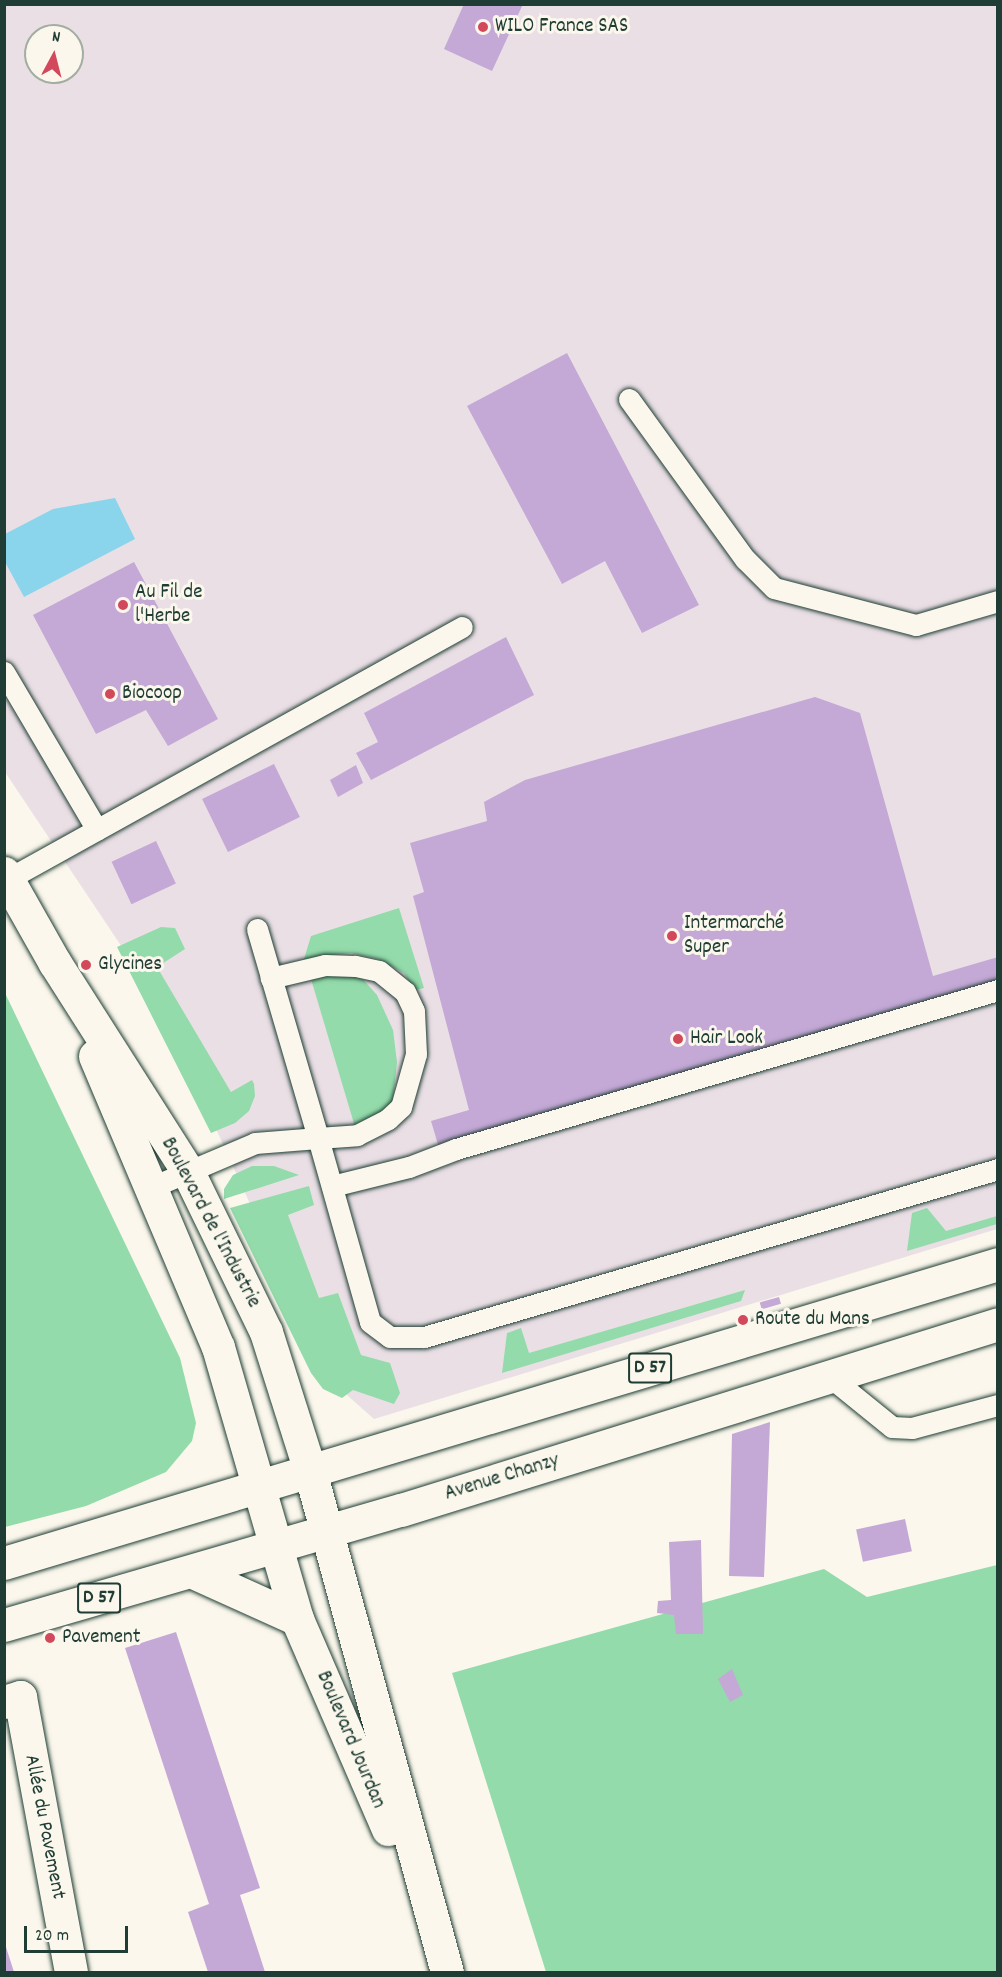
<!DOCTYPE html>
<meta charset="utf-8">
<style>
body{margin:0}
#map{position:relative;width:1002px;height:1977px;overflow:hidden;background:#fbf7ec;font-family:Dekko,sans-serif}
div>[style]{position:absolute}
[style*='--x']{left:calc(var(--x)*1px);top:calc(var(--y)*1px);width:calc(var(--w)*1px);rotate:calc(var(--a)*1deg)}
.built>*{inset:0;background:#eadfe5}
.green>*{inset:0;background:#93dbaa}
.water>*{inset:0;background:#8ad5eb}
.building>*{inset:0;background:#c4a8d6;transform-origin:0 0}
.roads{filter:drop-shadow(0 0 2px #1f3d34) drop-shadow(0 0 2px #1f3d34)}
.lane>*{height:21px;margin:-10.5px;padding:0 10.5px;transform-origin:10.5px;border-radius:10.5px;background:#fbf7ec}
.street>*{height:33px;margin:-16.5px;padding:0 16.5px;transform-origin:16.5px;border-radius:16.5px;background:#fbf7ec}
.secondary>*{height:33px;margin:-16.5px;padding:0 16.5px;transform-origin:16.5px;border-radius:16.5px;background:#fbf7ec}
.primary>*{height:33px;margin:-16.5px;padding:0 16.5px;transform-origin:16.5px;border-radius:16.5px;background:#fbf7ec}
.dots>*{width:16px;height:16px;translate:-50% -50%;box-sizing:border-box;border:3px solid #fbf7ec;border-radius:50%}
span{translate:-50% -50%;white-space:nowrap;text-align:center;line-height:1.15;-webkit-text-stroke:6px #fbf7ec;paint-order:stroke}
.shield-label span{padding:2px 4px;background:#fbf7ec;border:2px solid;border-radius:4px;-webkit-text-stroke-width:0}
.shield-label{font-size:20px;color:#1f3d34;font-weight:700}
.poi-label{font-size:21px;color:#1f3d34}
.left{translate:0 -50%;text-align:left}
.street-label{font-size:21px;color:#1f3d34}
.frame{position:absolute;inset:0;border:6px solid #1f3d34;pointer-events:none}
.north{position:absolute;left:24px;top:24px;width:60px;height:60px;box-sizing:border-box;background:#fbf7ec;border:2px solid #a3ada2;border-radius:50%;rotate:7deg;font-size:16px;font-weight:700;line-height:24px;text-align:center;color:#1f3d34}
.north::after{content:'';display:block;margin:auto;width:21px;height:27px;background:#d1495b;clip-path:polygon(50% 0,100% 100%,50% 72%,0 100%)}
.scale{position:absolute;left:24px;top:1926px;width:104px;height:27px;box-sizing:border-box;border:3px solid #1f3d34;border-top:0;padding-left:8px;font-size:18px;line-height:21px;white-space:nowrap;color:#1f3d34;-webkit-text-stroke:4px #fbf7ec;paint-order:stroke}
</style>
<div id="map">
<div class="built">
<div style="clip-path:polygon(evenodd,4px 5px,997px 5px,997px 1229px,374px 1419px,330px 1380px,158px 1001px,5px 772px,4px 5px,36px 36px,72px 36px,72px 72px,36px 72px,36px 36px)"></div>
</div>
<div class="green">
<div style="clip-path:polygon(399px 908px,424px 988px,415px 990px,404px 973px,378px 959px,351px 953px,322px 956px,306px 962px,304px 959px,311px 936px)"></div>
<div style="clip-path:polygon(161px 927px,175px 928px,185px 949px,157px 967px,231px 1092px,252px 1080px,254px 1084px,255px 1096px,249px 1111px,235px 1123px,211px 1133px,117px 947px)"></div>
<div style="clip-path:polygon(318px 973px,360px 976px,377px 995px,393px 1030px,397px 1062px,393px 1100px,382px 1113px,355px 1127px,311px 979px)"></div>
<div style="clip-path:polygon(5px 993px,180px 1358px,196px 1423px,192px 1441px,166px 1472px,86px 1506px,5px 1527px)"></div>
<div style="clip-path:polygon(252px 1166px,274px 1166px,299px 1175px,224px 1199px,224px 1189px,233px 1175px)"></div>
<div style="clip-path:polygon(309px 1186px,314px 1205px,288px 1215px,319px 1298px,338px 1293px,361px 1355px,390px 1363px,400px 1393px,394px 1404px,353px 1390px,342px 1398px,323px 1389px,311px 1373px,230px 1208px)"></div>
<div style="clip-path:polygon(927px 1208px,946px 1231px,997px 1216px,997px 1224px,907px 1251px,912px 1213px)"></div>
<div style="clip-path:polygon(745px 1290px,741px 1301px,502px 1373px,507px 1333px,521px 1328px,529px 1353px)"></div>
<div style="clip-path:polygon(997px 1565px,997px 1972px,546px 1972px,452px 1673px,824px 1569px,867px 1597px)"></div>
</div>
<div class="water">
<div style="clip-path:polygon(115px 498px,135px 539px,24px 597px,5px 562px,5px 534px,53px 509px)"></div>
</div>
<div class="building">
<div style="clip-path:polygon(464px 4px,523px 4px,492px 71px,444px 49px)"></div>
<div style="clip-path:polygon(567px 353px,699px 605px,642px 633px,605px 561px,562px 584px,467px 406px)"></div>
<div style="clip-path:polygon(134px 562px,218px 719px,168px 746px,146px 710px,96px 734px,33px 615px)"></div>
<div style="clip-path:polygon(506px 637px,534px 695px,371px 780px,356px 753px,378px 742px,364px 713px)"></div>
<div style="clip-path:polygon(815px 697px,860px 713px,933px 976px,998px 957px,998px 998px,442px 1158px,431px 1121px,469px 1110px,413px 896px,424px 892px,410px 843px,487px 821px,484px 802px,525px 780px)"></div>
<div style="left:274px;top:764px;width:59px;height:80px;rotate:64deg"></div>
<div style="clip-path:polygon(356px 765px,363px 783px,338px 797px,330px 780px)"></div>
<div style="left:156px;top:841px;width:47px;height:49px;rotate:65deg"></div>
<div style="left:779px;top:1297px;width:7px;height:20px;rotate:74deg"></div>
<div style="clip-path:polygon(770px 1422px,764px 1577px,729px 1576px,732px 1434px)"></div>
<div style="left:905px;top:1519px;width:33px;height:50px;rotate:78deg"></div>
<div style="clip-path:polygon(701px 1540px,703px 1634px,676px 1634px,674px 1615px,657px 1613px,658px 1601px,671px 1600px,669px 1542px)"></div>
<div style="clip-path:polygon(176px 1632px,260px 1888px,240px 1895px,265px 1972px,208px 1972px,188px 1912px,209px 1904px,125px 1648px)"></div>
<div style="clip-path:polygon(732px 1669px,743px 1695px,730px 1702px,718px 1679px)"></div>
<div style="clip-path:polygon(4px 1944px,5px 1944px,14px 1972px,4px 1972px)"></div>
</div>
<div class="roads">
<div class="lane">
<div style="--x:629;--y:399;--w:198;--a:54.1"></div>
<div style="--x:745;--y:559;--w:41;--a:45"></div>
<div style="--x:774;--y:588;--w:147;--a:14.6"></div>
<div style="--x:916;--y:625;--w:85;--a:-16.3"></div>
<div style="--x:4;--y:672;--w:183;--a:59.5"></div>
<div style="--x:8;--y:879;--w:519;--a:-29.03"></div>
<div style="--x:257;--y:929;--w:218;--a:73.7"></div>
<div style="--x:318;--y:1138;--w:39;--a:-4"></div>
<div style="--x:357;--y:1135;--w:35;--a:-27"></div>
<div style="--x:388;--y:1119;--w:18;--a:-43"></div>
<div style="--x:401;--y:1107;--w:55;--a:-74.2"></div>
<div style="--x:416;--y:1054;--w:43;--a:-92.7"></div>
<div style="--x:414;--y:1011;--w:21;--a:-115"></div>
<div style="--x:405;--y:992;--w:33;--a:-141"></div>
<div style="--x:379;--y:971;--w:25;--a:-168"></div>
<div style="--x:355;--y:966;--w:30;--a:-178"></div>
<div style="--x:325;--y:965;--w:56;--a:166.5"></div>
<div style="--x:332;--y:1186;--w:79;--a:-13.9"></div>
<div style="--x:409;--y:1167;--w:50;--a:-21"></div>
<div style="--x:456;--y:1149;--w:565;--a:-16.35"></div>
<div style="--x:152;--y:1187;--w:112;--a:-23.1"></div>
<div style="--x:255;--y:1143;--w:63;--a:-4.5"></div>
<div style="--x:318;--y:1138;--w:191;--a:74.2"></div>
<div style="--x:370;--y:1322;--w:25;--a:37"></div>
<div style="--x:390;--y:1337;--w:34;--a:0"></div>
<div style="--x:424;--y:1337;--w:598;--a:-16.31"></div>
<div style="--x:829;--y:1376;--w:81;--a:39"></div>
<div style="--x:892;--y:1427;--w:20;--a:3"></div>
<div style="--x:912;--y:1428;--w:89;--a:-15"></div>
</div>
<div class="street">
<div style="--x:4;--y:1702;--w:17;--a:-17"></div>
<div style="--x:20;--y:1697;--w:280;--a:79.5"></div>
</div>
<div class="secondary">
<div style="--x:4;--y:873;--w:103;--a:60.5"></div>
<div style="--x:55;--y:963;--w:248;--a:57.5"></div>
<div style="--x:188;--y:1172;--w:178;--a:64"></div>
<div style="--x:266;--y:1332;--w:146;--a:72.4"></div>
<div style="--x:310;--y:1471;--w:519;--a:74.71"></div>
<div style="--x:95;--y:1056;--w:316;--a:67.1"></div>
<div style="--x:218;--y:1347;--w:283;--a:73.8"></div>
<div style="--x:297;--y:1619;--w:229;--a:66.6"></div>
<div style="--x:193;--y:1572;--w:114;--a:24.3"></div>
</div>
<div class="primary">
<div style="--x:4;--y:1563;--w:1038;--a:-16.74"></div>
<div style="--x:4;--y:1625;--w:413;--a:-16.2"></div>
<div style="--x:401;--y:1510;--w:625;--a:-17.3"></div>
</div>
</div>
<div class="dots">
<div style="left:483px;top:27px;background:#d1495b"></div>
<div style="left:123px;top:605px;background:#d1495b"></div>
<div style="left:110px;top:694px;background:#d1495b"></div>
<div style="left:672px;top:936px;background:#d1495b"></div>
<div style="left:86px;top:965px;background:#d1495b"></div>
<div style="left:678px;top:1039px;background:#d1495b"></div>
<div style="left:743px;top:1320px;background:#d1495b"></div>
<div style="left:50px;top:1638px;background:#d1495b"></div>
</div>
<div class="shield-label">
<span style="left:650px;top:1368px">D 57</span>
<span style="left:99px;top:1598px">D 57</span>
</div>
<div class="poi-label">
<span class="left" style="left:495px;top:27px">WILO France SAS</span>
<span class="left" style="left:135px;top:605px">Au Fil de<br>l'Herbe</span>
<span class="left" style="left:122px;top:694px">Biocoop</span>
<span class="left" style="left:684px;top:936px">Intermarché<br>Super</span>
<span class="left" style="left:98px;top:965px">Glycines</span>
<span class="left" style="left:690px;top:1039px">Hair Look</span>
<span class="left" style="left:755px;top:1320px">Route du Mans</span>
<span class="left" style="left:62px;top:1638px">Pavement</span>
</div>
<div class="street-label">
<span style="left:210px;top:1223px;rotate:62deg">Boulevard de l'Industrie</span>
<span style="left:502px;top:1478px;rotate:-17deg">Avenue Chanzy</span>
<span style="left:350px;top:1740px;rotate:67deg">Boulevard Jourdan</span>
<span style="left:44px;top:1827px;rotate:79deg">Allée du Pavement</span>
</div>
<div class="frame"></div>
<div class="north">N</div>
<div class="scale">20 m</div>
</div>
